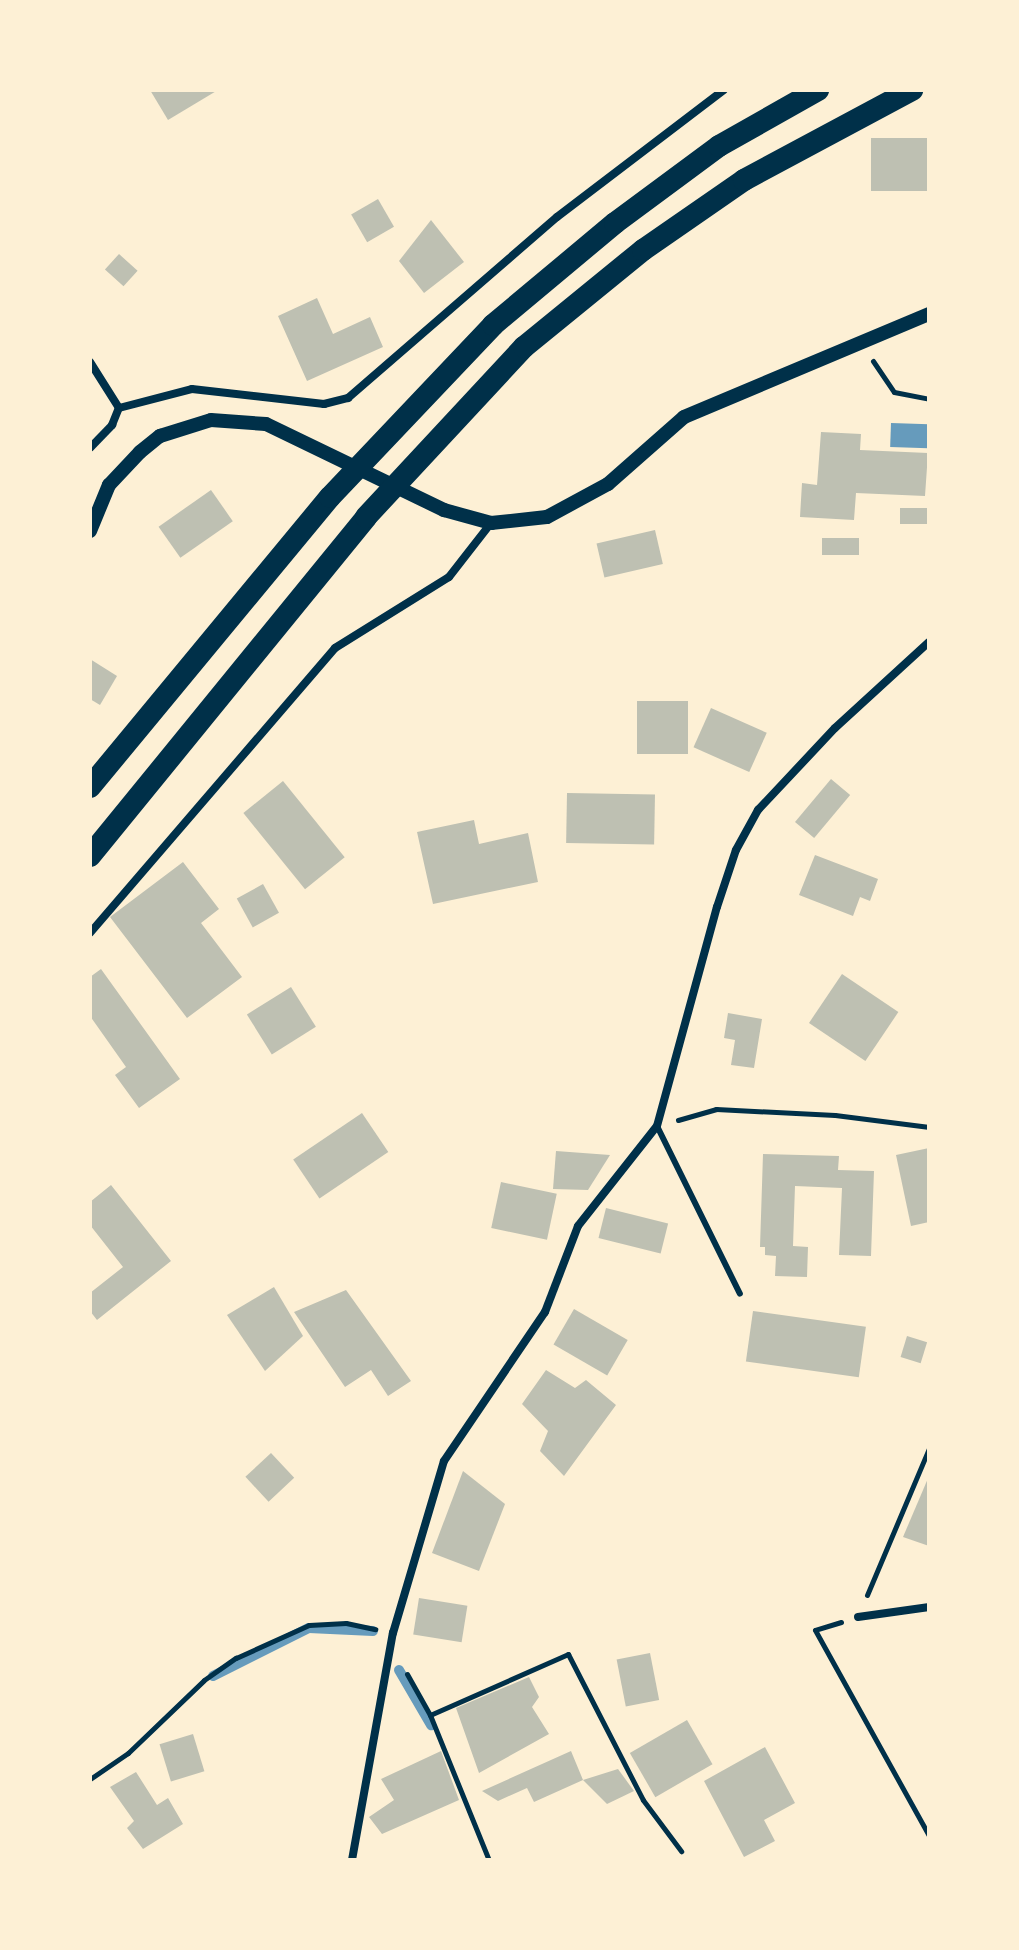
<!DOCTYPE html>
<style>
body{margin:0}
#map{position:relative;width:1019px;height:1950px;overflow:hidden;background:#fdf0d5;font-family:Jost,sans-serif}
div>[style]{position:absolute}
[style*='--x']{left:calc(var(--x)*1px);top:calc(var(--y)*1px);width:calc(var(--w)*1px);rotate:calc(var(--a)*1deg)}
.water>*{inset:0;background:#669bbc;transform-origin:0 0}
.stream>*{height:10px;margin:-5px;padding:0 5px;transform-origin:5px;border-radius:5px;background:#669bbc}
.building>*{inset:0;background:#bec0b2;transform-origin:0 0}
.path>*{height:5px;margin:-2.5px;padding:0 2.5px;transform-origin:2.5px;border-radius:2.5px;background:#003049}
.service>*{height:6px;margin:-3px;padding:0 3px;transform-origin:3px;border-radius:3px;background:#003049}
.minor>*{height:8px;margin:-4px;padding:0 4px;transform-origin:4px;border-radius:4px;background:#003049}
.tertiary>*{height:14px;margin:-7px;padding:0 7px;transform-origin:7px;border-radius:7px;background:#003049}
.trunk>*{height:22px;margin:-11px;padding:0 11px;transform-origin:11px;border-radius:11px;background:#003049}
span{translate:-50% -50%;white-space:nowrap;text-align:center;line-height:1.15;-webkit-text-stroke:7px #fdf0d5;paint-order:stroke}
.frame{position:absolute;inset:0;border:92px solid #fdf0d5;pointer-events:none}
</style>
<div id="map">
<div class="water">
<div style="left:891px;top:423px;width:38px;height:24px;rotate:2deg"></div>
</div>
<div class="stream">
<div style="--x:399;--y:1670;--w:64;--a:59.8"></div>
<div style="--x:213;--y:1676;--w:107;--a:-26.6"></div>
<div style="--x:309;--y:1628;--w:64;--a:2.7"></div>
</div>
<div class="building">
<div style="clip-path:polygon(150px 90px,218px 90px,168px 120px)"></div>
<div style="left:929px;top:138px;width:53px;height:58px;rotate:90deg"></div>
<div style="left:378px;top:199px;width:32px;height:31px;rotate:60deg"></div>
<div style="clip-path:polygon(431px 220px,464px 262px,424px 293px,399px 261px)"></div>
<div style="left:119px;top:254px;width:25px;height:21px;rotate:42deg"></div>
<div style="clip-path:polygon(317px 298px,333px 334px,370px 317px,383px 347px,307px 381px,278px 316px)"></div>
<div style="clip-path:polygon(821px 432px,861px 434px,860px 450px,928px 453px,925px 496px,856px 493px,854px 520px,800px 517px,802px 483px,817px 485px)"></div>
<div style="left:211px;top:490px;width:38px;height:64px;rotate:55deg"></div>
<div style="left:900px;top:508px;width:29px;height:16px"></div>
<div style="left:655px;top:530px;width:35px;height:60px;rotate:77deg"></div>
<div style="left:822px;top:538px;width:37px;height:17px"></div>
<div style="clip-path:polygon(90px 659px,117px 676px,100px 705px,90px 699px)"></div>
<div style="left:688px;top:701px;width:53px;height:51px;rotate:90deg"></div>
<div style="left:711px;top:708px;width:61px;height:43px;rotate:24deg"></div>
<div style="left:831px;top:779px;width:25px;height:56px;rotate:40deg"></div>
<div style="left:283px;top:781px;width:98px;height:51px;rotate:51deg"></div>
<div style="left:567px;top:793px;width:88px;height:50px;rotate:1deg"></div>
<div style="clip-path:polygon(474px 820px,479px 844px,528px 833px,538px 882px,433px 904px,417px 832px)"></div>
<div style="clip-path:polygon(815px 855px,878px 879px,870px 901px,860px 897px,853px 916px,799px 895px)"></div>
<div style="clip-path:polygon(183px 862px,219px 909px,201px 923px,242px 977px,187px 1018px,110px 917px)"></div>
<div style="left:263px;top:884px;width:33px;height:30px;rotate:61deg"></div>
<div style="clip-path:polygon(101px 969px,180px 1079px,139px 1108px,115px 1075px,126px 1067px,90px 1016px,90px 977px)"></div>
<div style="left:842px;top:974px;width:68px;height:59px;rotate:34deg"></div>
<div style="left:291px;top:987px;width:47px;height:52px;rotate:58deg"></div>
<div style="clip-path:polygon(728px 1013px,762px 1019px,754px 1068px,731px 1065px,735px 1040px,724px 1038px)"></div>
<div style="left:362px;top:1113px;width:47px;height:83px;rotate:56deg"></div>
<div style="clip-path:polygon(929px 1148px,929px 1222px,911px 1226px,896px 1155px)"></div>
<div style="clip-path:polygon(556px 1151px,610px 1155px,588px 1190px,553px 1189px)"></div>
<div style="clip-path:polygon(763px 1154px,839px 1156px,838px 1170px,874px 1171px,871px 1256px,839px 1255px,842px 1188px,795px 1186px,793px 1246px,808px 1247px,807px 1277px,775px 1276px,776px 1256px,765px 1255px,765px 1247px,760px 1247px)"></div>
<div style="left:501px;top:1182px;width:57px;height:47px;rotate:12deg"></div>
<div style="clip-path:polygon(111px 1185px,171px 1261px,97px 1320px,90px 1311px,90px 1293px,123px 1267px,90px 1225px,90px 1202px)"></div>
<div style="left:606px;top:1208px;width:64px;height:31px;rotate:14deg"></div>
<div style="clip-path:polygon(274px 1287px,303px 1336px,265px 1371px,227px 1315px)"></div>
<div style="clip-path:polygon(346px 1290px,411px 1381px,388px 1396px,371px 1370px,345px 1387px,294px 1312px)"></div>
<div style="left:574px;top:1309px;width:62px;height:41px;rotate:30deg"></div>
<div style="left:753px;top:1311px;width:114px;height:51px;rotate:8deg"></div>
<div style="left:907px;top:1336px;width:21px;height:22px;rotate:17deg"></div>
<div style="clip-path:polygon(546px 1370px,575px 1388px,586px 1380px,616px 1405px,564px 1476px,540px 1451px,548px 1431px,522px 1404px)"></div>
<div style="left:271px;top:1453px;width:34px;height:35px;rotate:47deg"></div>
<div style="clip-path:polygon(463px 1471px,505px 1504px,479px 1571px,432px 1553px)"></div>
<div style="clip-path:polygon(929px 1476px,929px 1546px,903px 1537px)"></div>
<div style="left:419px;top:1598px;width:49px;height:37px;rotate:9deg"></div>
<div style="left:650px;top:1653px;width:48px;height:34px;rotate:79deg"></div>
<div style="clip-path:polygon(529px 1677px,539px 1697px,532px 1707px,549px 1734px,479px 1773px,456px 1708px)"></div>
<div style="left:687px;top:1720px;width:51px;height:66px;rotate:60deg"></div>
<div style="left:193px;top:1734px;width:39px;height:35px;rotate:73deg"></div>
<div style="clip-path:polygon(765px 1747px,795px 1803px,764px 1820px,775px 1841px,744px 1857px,704px 1781px)"></div>
<div style="clip-path:polygon(441px 1751px,459px 1800px,382px 1834px,369px 1817px,394px 1800px,381px 1779px)"></div>
<div style="clip-path:polygon(571px 1751px,583px 1780px,534px 1802px,527px 1788px,498px 1801px,482px 1791px)"></div>
<div style="clip-path:polygon(618px 1769px,634px 1791px,607px 1804px,583px 1780px)"></div>
<div style="clip-path:polygon(136px 1772px,157px 1805px,168px 1798px,183px 1824px,143px 1849px,127px 1828px,134px 1821px,110px 1787px)"></div>
</div>
<div class="path">
<div style="--x:873;--y:361;--w:37;--a:56"></div>
<div style="--x:894;--y:392;--w:36;--a:11"></div>
<div style="--x:678;--y:1120;--w:40;--a:-16"></div>
<div style="--x:716;--y:1109;--w:119;--a:2.9"></div>
<div style="--x:835;--y:1115;--w:95;--a:7.3"></div>
<div style="--x:867;--y:1595;--w:160;--a:-67.1"></div>
<div style="--x:841;--y:1622;--w:27;--a:163"></div>
<div style="--x:815;--y:1630;--w:235;--a:61"></div>
<div style="--x:407;--y:1674;--w:47;--a:60.7"></div>
<div style="--x:430;--y:1715;--w:157;--a:67.9"></div>
<div style="--x:430;--y:1715;--w:151;--a:-23.8"></div>
<div style="--x:568;--y:1654;--w:164;--a:62.8"></div>
<div style="--x:643;--y:1800;--w:64;--a:53.3"></div>
<div style="--x:90;--y:1779;--w:46;--a:-34.4"></div>
<div style="--x:128;--y:1753;--w:105;--a:-43.8"></div>
<div style="--x:204;--y:1680;--w:39;--a:-35"></div>
<div style="--x:236;--y:1658;--w:80;--a:-24.3"></div>
<div style="--x:309;--y:1625;--w:37;--a:-3"></div>
<div style="--x:346;--y:1623;--w:30;--a:12"></div>
</div>
<div class="service">
<div style="--x:657;--y:1126;--w:187;--a:63.7"></div>
</div>
<div class="minor">
<div style="--x:90;--y:362;--w:54;--a:57.8"></div>
<div style="--x:119;--y:408;--w:75;--a:-14.6"></div>
<div style="--x:192;--y:389;--w:133;--a:6.5"></div>
<div style="--x:324;--y:404;--w:25;--a:-14"></div>
<div style="--x:348;--y:398;--w:276;--a:-40.9"></div>
<div style="--x:557;--y:217;--w:210;--a:-37.3"></div>
<div style="--x:90;--y:448;--w:32;--a:-46"></div>
<div style="--x:112;--y:425;--w:18;--a:-68"></div>
<div style="--x:90;--y:933;--w:376;--a:-49.3"></div>
<div style="--x:335;--y:648;--w:134;--a:-31.9"></div>
<div style="--x:449;--y:577;--w:68;--a:-52.1"></div>
<div style="--x:858;--y:1617;--w:72;--a:-8"></div>
<div style="--x:352;--y:1860;--w:231;--a:-79.8"></div>
<div style="--x:393;--y:1633;--w:179;--a:-73.5"></div>
<div style="--x:444;--y:1461;--w:180;--a:-55.9"></div>
<div style="--x:545;--y:1312;--w:92;--a:-69"></div>
<div style="--x:578;--y:1226;--w:127;--a:-51.7"></div>
<div style="--x:657;--y:1126;--w:227;--a:-74.7"></div>
<div style="--x:717;--y:907;--w:60;--a:-71.6"></div>
<div style="--x:736;--y:850;--w:46;--a:-61.2"></div>
<div style="--x:758;--y:810;--w:112;--a:-46.8"></div>
<div style="--x:835;--y:728;--w:127;--a:-42.5"></div>
</div>
<div class="tertiary">
<div style="--x:90;--y:531;--w:50;--a:-67.6"></div>
<div style="--x:109;--y:485;--w:45;--a:-46.8"></div>
<div style="--x:140;--y:452;--w:26;--a:-39"></div>
<div style="--x:160;--y:436;--w:53;--a:-17.4"></div>
<div style="--x:211;--y:420;--w:55;--a:4.2"></div>
<div style="--x:266;--y:424;--w:198;--a:25.8"></div>
<div style="--x:444;--y:510;--w:49;--a:15.5"></div>
<div style="--x:491;--y:523;--w:56;--a:-6.1"></div>
<div style="--x:547;--y:517;--w:69;--a:-28.4"></div>
<div style="--x:608;--y:484;--w:101;--a:-41.4"></div>
<div style="--x:684;--y:417;--w:266;--a:-22.8"></div>
</div>
<div class="trunk">
<div style="--x:90;--y:787;--w:376;--a:-50.4"></div>
<div style="--x:330;--y:497;--w:237;--a:-46.5"></div>
<div style="--x:493;--y:325;--w:159;--a:-39.9"></div>
<div style="--x:615;--y:223;--w:129;--a:-36.5"></div>
<div style="--x:719;--y:146;--w:114;--a:-29.5"></div>
<div style="--x:90;--y:856;--w:437;--a:-50.8"></div>
<div style="--x:366;--y:517;--w:232;--a:-47.1"></div>
<div style="--x:524;--y:347;--w:154;--a:-39.2"></div>
<div style="--x:643;--y:250;--w:123;--a:-34.7"></div>
<div style="--x:744;--y:180;--w:191;--a:-28.2"></div>
</div>
<div class="frame"></div>
</div>
